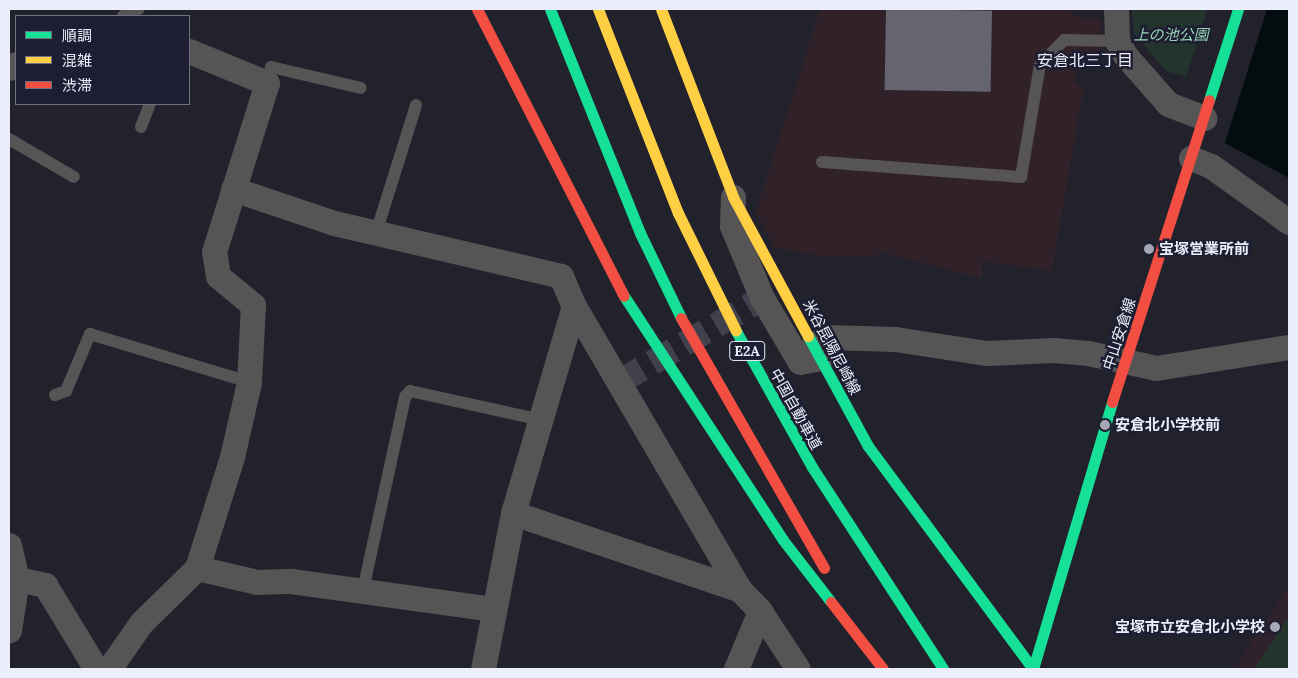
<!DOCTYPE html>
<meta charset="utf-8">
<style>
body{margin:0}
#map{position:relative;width:1298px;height:678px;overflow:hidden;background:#22222d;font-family:Lora,"Noto Sans JP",serif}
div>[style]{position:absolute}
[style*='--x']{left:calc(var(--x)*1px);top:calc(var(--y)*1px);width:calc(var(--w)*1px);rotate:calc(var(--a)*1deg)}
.industrial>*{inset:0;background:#312129}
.education>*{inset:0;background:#2f222d}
.green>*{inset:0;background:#23342d}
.water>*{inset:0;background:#030c0e}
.building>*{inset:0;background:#65656f;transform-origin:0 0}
.street-tunnel>*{height:25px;margin-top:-12.5px;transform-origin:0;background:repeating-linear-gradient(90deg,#40414c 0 25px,transparent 0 37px)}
.lane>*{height:12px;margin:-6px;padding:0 6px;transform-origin:6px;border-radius:6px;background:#565455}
.street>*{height:25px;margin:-12.5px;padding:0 12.5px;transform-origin:12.5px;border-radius:12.5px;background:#565455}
.fast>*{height:11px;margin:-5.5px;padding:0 5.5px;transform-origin:5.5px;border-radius:5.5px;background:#16e098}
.slow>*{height:11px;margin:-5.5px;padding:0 5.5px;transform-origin:5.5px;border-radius:5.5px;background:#ffcf43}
.jam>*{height:11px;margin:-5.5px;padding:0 5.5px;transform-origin:5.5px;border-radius:5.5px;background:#f24e42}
.dots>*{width:14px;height:14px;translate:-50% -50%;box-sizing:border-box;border:2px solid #1d1e32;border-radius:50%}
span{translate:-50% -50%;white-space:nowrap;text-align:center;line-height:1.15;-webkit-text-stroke:5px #1d1e32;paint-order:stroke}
.shield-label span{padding:1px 4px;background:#1d1e32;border:1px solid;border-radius:4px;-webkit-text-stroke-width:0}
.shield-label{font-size:14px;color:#edeefc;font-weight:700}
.park-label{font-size:15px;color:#96d2b4;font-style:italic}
.poi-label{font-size:15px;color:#edeefc;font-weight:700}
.left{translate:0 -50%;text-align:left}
.right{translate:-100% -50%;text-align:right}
.street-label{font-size:15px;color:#edeefc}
.neighbourhood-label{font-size:16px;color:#edeefc}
.frame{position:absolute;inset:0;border:10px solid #edeefc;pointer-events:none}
.legend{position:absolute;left:15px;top:15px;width:175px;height:90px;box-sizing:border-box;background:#1d1e32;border:1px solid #707183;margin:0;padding:6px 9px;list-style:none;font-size:15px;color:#edeefc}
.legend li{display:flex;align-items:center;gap:10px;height:25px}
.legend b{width:25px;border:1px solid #707183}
</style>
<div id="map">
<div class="industrial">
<div style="clip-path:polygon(820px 9px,1071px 9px,1072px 16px,1102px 19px,1100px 54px,1077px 55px,1075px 84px,1084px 86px,1052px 271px,982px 261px,982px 279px,881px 252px,874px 257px,827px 257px,775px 248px,756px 212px)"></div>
</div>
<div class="education">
<div style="clip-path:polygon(1289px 585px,1289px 669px,1233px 669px)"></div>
</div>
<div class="green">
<div style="clip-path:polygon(1132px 9px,1207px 9px,1186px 77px,1166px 71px,1134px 33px)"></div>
<div style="clip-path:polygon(1289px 616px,1289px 669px,1254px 669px)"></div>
</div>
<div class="water">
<div style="clip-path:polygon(1267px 9px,1289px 9px,1289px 178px,1225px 143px)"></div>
</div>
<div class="building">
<div style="left:886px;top:9px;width:106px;height:81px;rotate:1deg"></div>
</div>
<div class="street-tunnel">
<div style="--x:620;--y:381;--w:164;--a:-30.3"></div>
</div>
<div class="lane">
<div style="--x:123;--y:16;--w:17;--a:-24"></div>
<div style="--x:267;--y:83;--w:16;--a:-76"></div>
<div style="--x:271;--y:67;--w:92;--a:13.1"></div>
<div style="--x:141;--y:127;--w:25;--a:-69"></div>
<div style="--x:9;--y:139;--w:75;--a:30.3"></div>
<div style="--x:822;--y:162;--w:200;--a:4.3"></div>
<div style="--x:1021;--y:177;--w:114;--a:-80.4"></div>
<div style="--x:1040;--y:65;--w:35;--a:-46"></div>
<div style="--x:1064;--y:40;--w:53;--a:1.1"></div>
<div style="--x:376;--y:233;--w:134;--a:-72.6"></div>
<div style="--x:55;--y:395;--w:12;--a:-20"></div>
<div style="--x:66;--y:391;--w:62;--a:-67.2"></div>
<div style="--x:90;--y:334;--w:166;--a:16.8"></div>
<div style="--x:363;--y:590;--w:198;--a:-77.7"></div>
<div style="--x:405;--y:397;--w:8;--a:-50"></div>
<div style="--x:410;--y:391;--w:126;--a:12.4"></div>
</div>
<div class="street">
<div style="--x:1116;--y:9;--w:32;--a:88"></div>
<div style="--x:1117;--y:41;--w:16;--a:60"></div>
<div style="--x:1125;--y:55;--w:65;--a:48.7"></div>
<div style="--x:1168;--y:104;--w:39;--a:21"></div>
<div style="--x:9;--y:68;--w:8;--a:-30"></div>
<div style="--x:1191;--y:158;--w:22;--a:22"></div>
<div style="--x:1211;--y:166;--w:96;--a:35.7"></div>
<div style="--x:233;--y:189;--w:107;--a:18.6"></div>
<div style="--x:334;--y:223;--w:233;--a:13.1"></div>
<div style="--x:561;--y:276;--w:33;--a:67"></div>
<div style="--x:574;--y:306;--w:329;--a:59.7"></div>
<div style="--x:740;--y:590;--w:29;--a:46"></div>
<div style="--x:760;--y:611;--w:69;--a:56.8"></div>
<div style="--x:733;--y:197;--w:29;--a:92"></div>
<div style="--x:732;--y:226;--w:78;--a:67.4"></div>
<div style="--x:762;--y:298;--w:74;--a:59.3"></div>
<div style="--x:800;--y:362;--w:21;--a:-11"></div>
<div style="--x:814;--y:344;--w:15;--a:-28"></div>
<div style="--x:827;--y:337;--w:68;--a:1.7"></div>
<div style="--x:895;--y:339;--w:93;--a:8.7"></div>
<div style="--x:987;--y:353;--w:67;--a:-2.6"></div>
<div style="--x:1054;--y:350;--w:34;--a:5"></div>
<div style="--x:1088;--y:353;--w:70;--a:12.4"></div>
<div style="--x:1156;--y:368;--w:135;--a:-9"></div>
<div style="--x:513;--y:513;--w:240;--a:18.7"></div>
<div style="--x:9;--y:545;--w:35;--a:77"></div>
<div style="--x:17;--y:579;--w:52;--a:98.9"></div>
<div style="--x:197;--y:568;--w:62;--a:13.1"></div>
<div style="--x:257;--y:582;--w:34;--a:-2"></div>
<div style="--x:291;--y:581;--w:203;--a:7.9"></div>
<div style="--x:17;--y:579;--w:29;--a:12"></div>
<div style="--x:45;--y:585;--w:98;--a:58.7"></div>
<div style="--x:109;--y:669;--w:56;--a:-55.2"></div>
<div style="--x:141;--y:623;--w:78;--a:-44.5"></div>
<div style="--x:197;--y:568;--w:116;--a:-72.5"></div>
<div style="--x:232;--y:457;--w:77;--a:-77.2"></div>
<div style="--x:249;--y:382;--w:77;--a:-87"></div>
<div style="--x:253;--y:305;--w:45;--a:-140.4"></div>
<div style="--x:218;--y:276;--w:24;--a:-99"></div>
<div style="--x:214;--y:252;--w:177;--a:-72.6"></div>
<div style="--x:267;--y:83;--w:84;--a:-157.7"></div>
<div style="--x:483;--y:669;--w:159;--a:-79.1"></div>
<div style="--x:513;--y:513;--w:216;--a:-73.6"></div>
<div style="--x:736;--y:669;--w:63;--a:-67.5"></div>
</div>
<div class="fast">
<div style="--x:550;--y:9;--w:241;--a:68.1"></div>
<div style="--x:640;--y:233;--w:94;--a:64.2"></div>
<div style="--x:1209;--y:100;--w:96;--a:-72.3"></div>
<div style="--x:624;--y:296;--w:291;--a:56.9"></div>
<div style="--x:783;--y:540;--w:78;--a:52.3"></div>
<div style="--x:736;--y:331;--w:156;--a:60.8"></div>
<div style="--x:812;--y:467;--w:241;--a:57"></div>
<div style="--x:808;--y:336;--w:125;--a:61.4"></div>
<div style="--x:868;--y:446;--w:277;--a:53.5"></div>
<div style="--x:1033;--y:669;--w:278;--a:-73.5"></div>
</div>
<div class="slow">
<div style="--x:598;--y:9;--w:219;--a:68.6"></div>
<div style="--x:678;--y:213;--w:131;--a:63.8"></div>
<div style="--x:661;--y:9;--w:201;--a:69"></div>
<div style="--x:733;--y:197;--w:158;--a:61.7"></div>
</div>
<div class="jam">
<div style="--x:477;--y:9;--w:322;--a:62.9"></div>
<div style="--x:681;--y:318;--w:288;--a:60.2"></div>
<div style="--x:1112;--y:402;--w:317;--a:-72.2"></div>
<div style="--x:831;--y:602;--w:85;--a:52.2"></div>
</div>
<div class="dots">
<div style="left:1149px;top:249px;background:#a6a7b4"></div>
<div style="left:1105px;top:425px;background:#a6a7b4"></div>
<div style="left:1275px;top:627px;background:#a6a7b4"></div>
</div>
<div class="shield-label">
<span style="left:747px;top:351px">E2A</span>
</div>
<div class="park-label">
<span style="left:1171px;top:35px">上の池公園</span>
</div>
<div class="poi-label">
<span class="left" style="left:1159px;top:249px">宝塚営業所前</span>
<span class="left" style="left:1115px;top:425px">安倉北小学校前</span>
<span class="right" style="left:1265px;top:627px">宝塚市立安倉北小学校</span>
</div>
<div class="street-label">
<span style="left:1119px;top:334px;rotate:-72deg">中山安倉線</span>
<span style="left:832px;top:347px;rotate:62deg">米谷昆陽尼崎線</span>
<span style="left:796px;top:409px;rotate:61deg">中国自動車道</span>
</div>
<div class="neighbourhood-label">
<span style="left:1085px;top:60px">安倉北三丁目</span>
</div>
<div class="frame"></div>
<ul class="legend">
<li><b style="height:6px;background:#16e098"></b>順調</li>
<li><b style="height:6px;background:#ffcf43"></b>混雑</li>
<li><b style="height:6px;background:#f24e42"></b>渋滞</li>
</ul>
</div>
